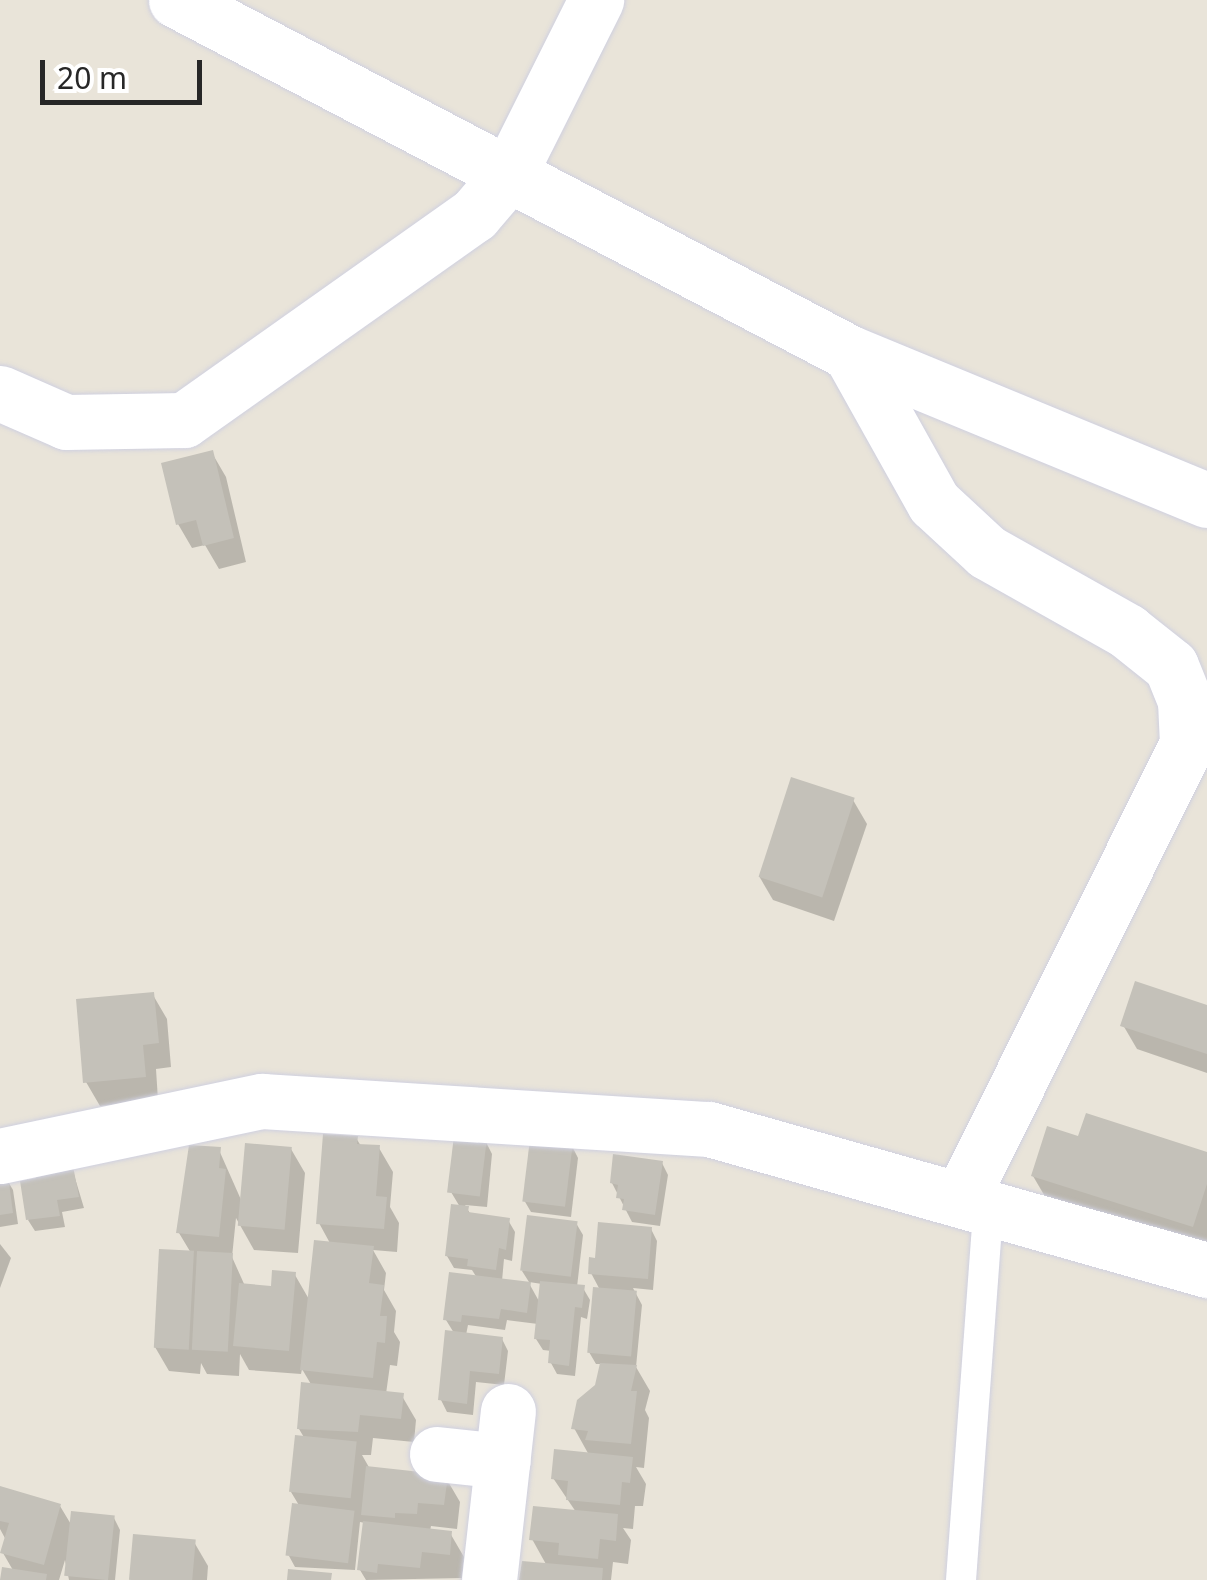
<!DOCTYPE html>
<style>
body{margin:0}
#map{position:relative;width:1207px;height:1580px;overflow:hidden;background:#e9e4d9;font-family:"Noto Sans",sans-serif}
div>[style]{position:absolute}
[style*='--x']{left:calc(var(--x)*1px);top:calc(var(--y)*1px);width:calc(var(--w)*1px);rotate:calc(var(--a)*1deg)}
.shadow>*{inset:0;background:#0003}
.building>*{inset:0;background:#c4c1b9;transform-origin:0 0}
.roads{filter:drop-shadow(0 0 2px #cfd0e0) drop-shadow(0 0 2px #cfd0e0)}
.lane>*{height:30px;margin:-15px;padding:0 15px;transform-origin:15px;border-radius:15px;background:#fff}
.street>*{height:55px;margin:-27.5px;padding:0 27.5px;transform-origin:27.5px;border-radius:27.5px;background:#fff}
span{translate:-50% -50%;white-space:nowrap;text-align:center;line-height:1.15;-webkit-text-stroke:9px #fff;paint-order:stroke}
.scale{position:absolute;left:40px;top:60px;width:162px;height:45px;box-sizing:border-box;border:5px solid #272727;border-top:0;padding-left:12px;font-size:30px;line-height:35px;white-space:nowrap;color:#272727;-webkit-text-stroke:8px #fff;paint-order:stroke}
</style>
<div id="map">
<div class="shadow">
<div style="clip-path:polygon(212px 453px,226px 477px,246px 562px,219px 569px,205px 545px,192px 548px,178px 524px)"></div>
<div style="clip-path:polygon(853px 800px,867px 824px,834px 921px,773px 900px,759px 876px)"></div>
<div style="clip-path:polygon(153px 995px,167px 1019px,171px 1067px,156px 1069px,158px 1100px,100px 1106px,86px 1082px)"></div>
<div style="clip-path:polygon(1207px 1007px,1207px 1073px,1137px 1049px,1123px 1025px)"></div>
<div style="clip-path:polygon(356px 1138px,361px 1146px,379px 1148px,393px 1172px,390px 1207px,399px 1223px,397px 1252px,373px 1250px,386px 1273px,384px 1290px,396px 1311px,394px 1332px,400px 1342px,397px 1366px,390px 1365px,386px 1394px,402px 1396px,416px 1420px,414px 1442px,373px 1438px,371px 1455px,362px 1455px,370px 1469px,446px 1478px,460px 1502px,457px 1529px,431px 1526px,430px 1531px,450px 1533px,464px 1557px,462px 1578px,366px 1580px,360px 1570px,365px 1523px,360px 1522px,355px 1570px,295px 1567px,289px 1556px,300px 1507px,291px 1492px,305px 1439px,299px 1429px,312px 1386px,302px 1369px,301px 1374px,249px 1370px,240px 1354px,239px 1376px,207px 1374px,201px 1363px,200px 1374px,169px 1371px,155px 1347px,191px 1253px,179px 1233px,219px 1150px,242px 1202px,291px 1149px,305px 1173px,298px 1253px,254px 1250px,236px 1218px,232px 1257px,245px 1286px,273px 1288px,295px 1275px,310px 1301px,331px 1245px,319px 1223px)"></div>
<div style="clip-path:polygon(1080px 1139px,1207px 1154px,1207px 1248px,1047px 1200px,1033px 1176px)"></div>
<div style="clip-path:polygon(486px 1142px,492px 1154px,487px 1207px,465px 1205px,471px 1215px,508px 1220px,515px 1232px,512px 1261px,504px 1259px,502px 1281px,530px 1285px,540px 1303px,542px 1284px,529px 1282px,522px 1271px,576px 1223px,583px 1235px,577px 1287px,583px 1288px,590px 1300px,587px 1319px,581px 1317px,575px 1376px,557px 1374px,551px 1363px,552px 1351px,543px 1350px,536px 1339px,538px 1324px,507px 1320px,505px 1330px,468px 1325px,466px 1335px,502px 1339px,508px 1351px,504px 1385px,476px 1382px,473px 1415px,447px 1412px,441px 1400px,454px 1333px,446px 1320px,477px 1278px,472px 1270px,454px 1268px,447px 1256px,460px 1207px,451px 1192px)"></div>
<div style="clip-path:polygon(572px 1146px,578px 1158px,571px 1217px,531px 1212px,524px 1200px)"></div>
<div style="clip-path:polygon(662px 1163px,668px 1175px,660px 1226px,632px 1222px,612px 1183px)"></div>
<div style="clip-path:polygon(72px 1168px,84px 1208px,62px 1212px,65px 1227px,35px 1231px,28px 1220px)"></div>
<div style="clip-path:polygon(6px 1178px,13px 1190px,18px 1224px,0 1227px,0 1179px)"></div>
<div style="clip-path:polygon(651px 1229px,657px 1241px,653px 1290px,633px 1288px,642px 1305px,636px 1367px,650px 1391px,645px 1410px,649px 1418px,644px 1468px,636px 1467px,646px 1484px,643px 1506px,635px 1506px,633px 1529px,623px 1528px,631px 1540px,628px 1564px,613px 1562px,611px 1580px,522px 1580px,547px 1566px,532px 1539px,576px 1512px,553px 1478px,589px 1455px,574px 1428px,598px 1387px,602px 1364px,596px 1364px,589px 1352px,600px 1290px,591px 1273px)"></div>
<div style="clip-path:polygon(0 1244px,11px 1258px,0 1288px)"></div>
<div style="clip-path:polygon(0 1493px,60px 1506px,72px 1526px,114px 1518px,120px 1530px,115px 1580px,69px 1580px,65px 1560px,59px 1580px,2px 1580px,14px 1572px,3px 1553px,6px 1540px,0 1529px)"></div>
<div style="clip-path:polygon(194px 1542px,208px 1566px,207px 1580px,131px 1580px)"></div>
</div>
<div class="building">
<div style="clip-path:polygon(213px 450px,234px 538px,203px 546px,196px 520px,176px 525px,161px 463px)"></div>
<div style="left:791px;top:777px;width:67px;height:105px;rotate:18deg"></div>
<div style="clip-path:polygon(1135px 981px,1207px 1005px,1207px 1054px,1120px 1026px)"></div>
<div style="clip-path:polygon(154px 992px,159px 1043px,143px 1045px,146px 1077px,83px 1083px,76px 999px)"></div>
<div style="clip-path:polygon(1086px 1113px,1207px 1152px,1207px 1184px,1193px 1227px,1031px 1176px,1047px 1126px,1078px 1136px)"></div>
<div style="clip-path:polygon(323px 1134px,358px 1136px,357px 1144px,380px 1145px,376px 1196px,387px 1197px,384px 1229px,316px 1224px)"></div>
<div style="left:454px;top:1136px;width:33px;height:57px;rotate:7deg"></div>
<div style="left:530px;top:1139px;width:43px;height:63px;rotate:7deg"></div>
<div style="left:245px;top:1143px;width:47px;height:83px;rotate:5deg"></div>
<div style="clip-path:polygon(189px 1145px,221px 1147px,219px 1168px,226px 1169px,219px 1237px,176px 1233px)"></div>
<div style="clip-path:polygon(613px 1154px,663px 1161px,655px 1215px,622px 1210px,624px 1199px,616px 1198px,618px 1185px,610px 1183px)"></div>
<div style="clip-path:polygon(73px 1166px,79px 1197px,57px 1200px,60px 1216px,26px 1220px,20px 1181px,36px 1178px,34px 1171px)"></div>
<div style="clip-path:polygon(8px 1175px,13px 1213px,0 1215px,0 1176px)"></div>
<div style="clip-path:polygon(451px 1204px,469px 1206px,468px 1212px,510px 1218px,506px 1250px,499px 1248px,496px 1270px,467px 1266px,468px 1259px,445px 1256px)"></div>
<div style="left:527px;top:1215px;width:51px;height:56px;rotate:7deg"></div>
<div style="clip-path:polygon(598px 1222px,652px 1227px,648px 1279px,588px 1274px,589px 1257px,595px 1258px)"></div>
<div style="clip-path:polygon(314px 1240px,374px 1246px,369px 1283px,384px 1285px,380px 1316px,387px 1316px,385px 1343px,377px 1342px,373px 1378px,300px 1370px)"></div>
<div style="left:159px;top:1249px;width:35px;height:99px;rotate:3deg"></div>
<div style="left:197px;top:1251px;width:36px;height:99px;rotate:3deg"></div>
<div style="clip-path:polygon(272px 1270px,296px 1272px,289px 1351px,233px 1346px,239px 1283px,271px 1286px)"></div>
<div style="clip-path:polygon(449px 1272px,531px 1282px,527px 1313px,501px 1309px,499px 1319px,462px 1315px,461px 1322px,443px 1320px)"></div>
<div style="clip-path:polygon(540px 1281px,585px 1285px,582px 1308px,575px 1307px,569px 1366px,548px 1363px,550px 1340px,534px 1339px)"></div>
<div style="left:593px;top:1287px;width:44px;height:66px;rotate:5deg"></div>
<div style="clip-path:polygon(445px 1330px,503px 1337px,499px 1374px,470px 1371px,467px 1404px,438px 1400px)"></div>
<div style="clip-path:polygon(600px 1363px,637px 1365px,631px 1391px,637px 1391px,631px 1444px,585px 1440px,588px 1431px,571px 1429px,577px 1400px,595px 1385px)"></div>
<div style="clip-path:polygon(301px 1382px,404px 1393px,401px 1419px,360px 1415px,358px 1432px,297px 1429px)"></div>
<div style="left:295px;top:1435px;width:62px;height:57px;rotate:6deg"></div>
<div style="clip-path:polygon(554px 1449px,633px 1457px,630px 1483px,622px 1482px,620px 1505px,566px 1500px,568px 1481px,551px 1479px)"></div>
<div style="clip-path:polygon(366px 1466px,448px 1475px,444px 1505px,418px 1503px,417px 1514px,395px 1513px,395px 1518px,361px 1515px)"></div>
<div style="clip-path:polygon(0 1486px,61px 1504px,44px 1565px,0 1553px,9px 1523px,0 1521px)"></div>
<div style="left:292px;top:1503px;width:63px;height:53px;rotate:7deg"></div>
<div style="clip-path:polygon(533px 1506px,618px 1514px,616px 1541px,600px 1539px,598px 1559px,558px 1555px,559px 1543px,529px 1540px)"></div>
<div style="left:71px;top:1511px;width:44px;height:65px;rotate:6deg"></div>
<div style="clip-path:polygon(363px 1521px,452px 1531px,450px 1555px,422px 1552px,420px 1568px,378px 1564px,377px 1573px,357px 1570px)"></div>
<div style="left:133px;top:1534px;width:63px;height:46px;rotate:5deg"></div>
<div style="clip-path:polygon(522px 1561px,603px 1568px,602px 1580px,519px 1580px)"></div>
<div style="clip-path:polygon(2px 1567px,47px 1574px,46px 1580px,0 1580px)"></div>
<div style="clip-path:polygon(288px 1569px,332px 1573px,331px 1580px,287px 1580px)"></div>
</div>
<div class="roads">
<div class="lane">
<div style="--x:961;--y:1580;--w:373;--a:-85.8"></div>
</div>
<div class="street">
<div style="--x:176;--y:0;--w:761;--a:27.64"></div>
<div style="--x:850;--y:353;--w:386;--a:22.4"></div>
<div style="--x:850;--y:353;--w:172;--a:60.8"></div>
<div style="--x:934;--y:503;--w:72;--a:42.8"></div>
<div style="--x:987;--y:552;--w:161;--a:29.4"></div>
<div style="--x:1127;--y:631;--w:56;--a:38.5"></div>
<div style="--x:1171;--y:666;--w:38;--a:68"></div>
<div style="--x:1185;--y:701;--w:43;--a:87.3"></div>
<div style="--x:1187;--y:744;--w:507;--a:116.46"></div>
<div style="--x:0;--y:393;--w:72;--a:23.7"></div>
<div style="--x:66;--y:422;--w:118;--a:-1"></div>
<div style="--x:184;--y:420;--w:355;--a:-35.3"></div>
<div style="--x:474;--y:215;--w:54;--a:-49.5"></div>
<div style="--x:509;--y:174;--w:195;--a:-63.4"></div>
<div style="--x:0;--y:1156;--w:268;--a:-11.9"></div>
<div style="--x:262;--y:1101;--w:448;--a:3.6"></div>
<div style="--x:709;--y:1129;--w:518;--a:15.81"></div>
<div style="--x:437;--y:1454;--w:66;--a:6.1"></div>
<div style="--x:489;--y:1580;--w:170;--a:-83.6"></div>
</div>
</div>
<div class="scale">20 m</div>
</div>
